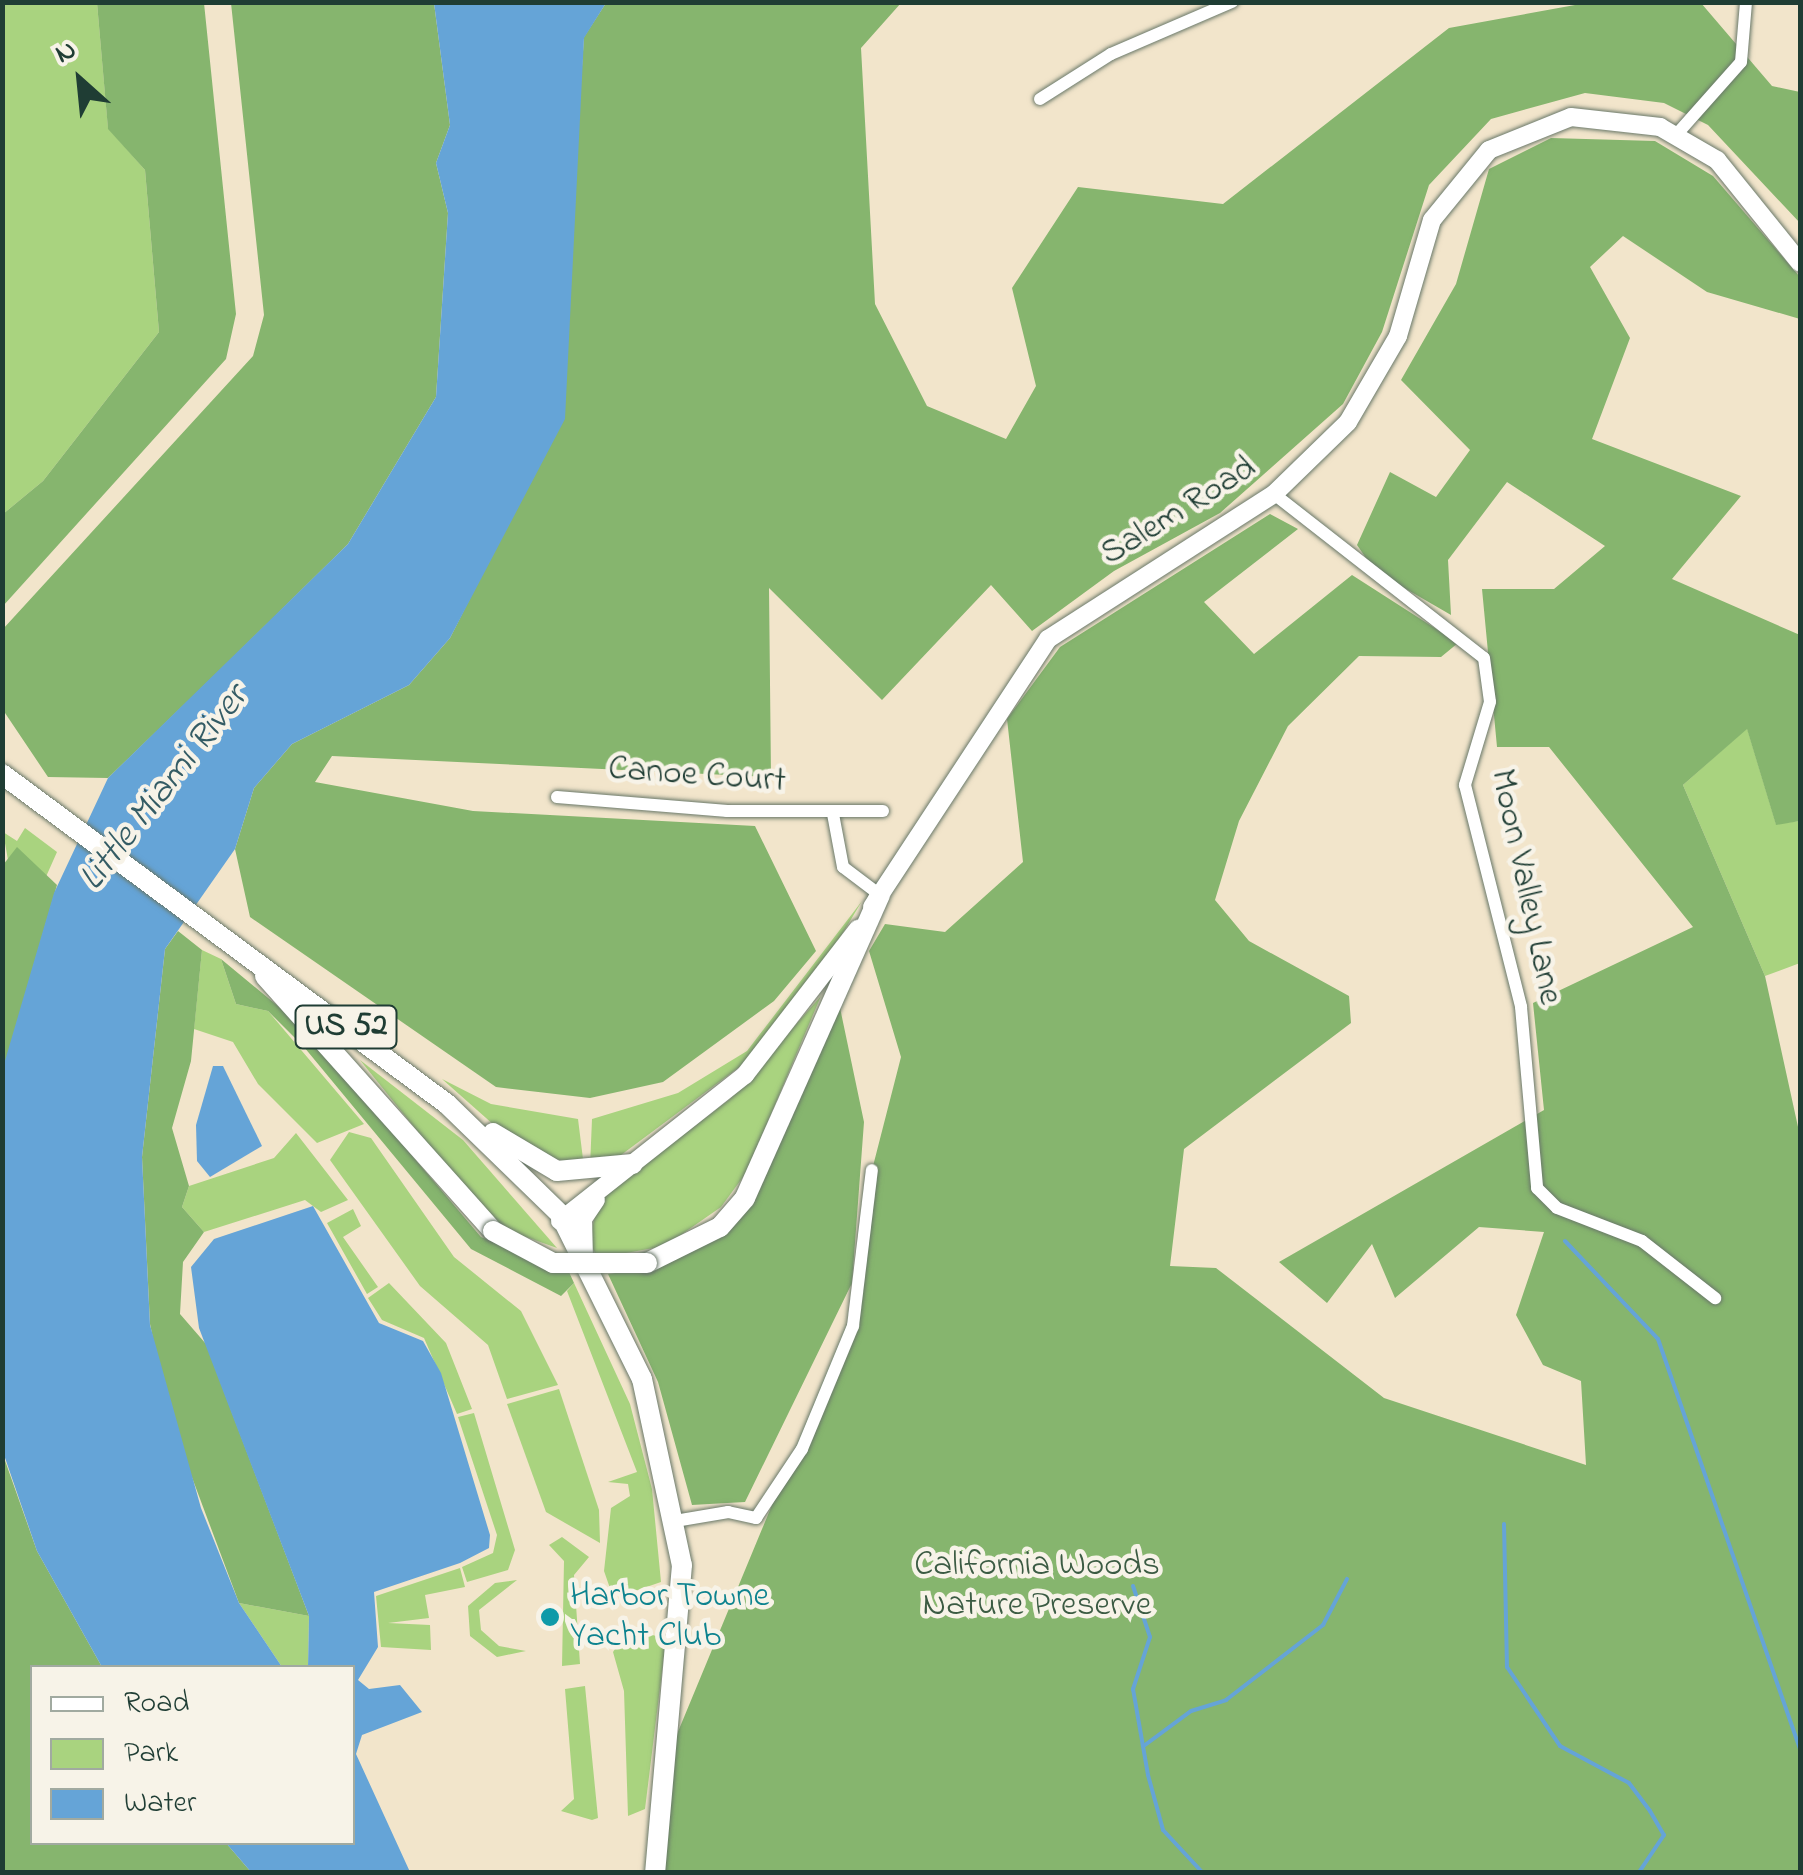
<!DOCTYPE html>
<style>
body{margin:0}
#map{position:relative;width:1803px;height:1875px;overflow:hidden;background:#f2e5cb;font-family:"Indie Flower",sans-serif}
div>[style]{position:absolute}
[style*='--x']{left:calc(var(--x)*1px);top:calc(var(--y)*1px);width:calc(var(--w)*1px);rotate:calc(var(--a)*1deg)}
.green>*{inset:0;background:#a9d37f}
.forest>*{inset:0;background:#86b56e}
.water>*{inset:0;background:#65a4d7}
.stream>*{height:4px;margin:-2px;padding:0 2px;transform-origin:2px;border-radius:2px;background:#65a4d7}
.roads{filter:drop-shadow(0 0 2px #697869) drop-shadow(0 0 2px #697869)}
.street>*{height:12px;margin:-6px;padding:0 6px;transform-origin:6px;border-radius:6px;background:#fff}
.secondary>*{height:18px;margin:-9px;padding:0 9px;transform-origin:9px;border-radius:9px;background:#fff}
.primary>*{height:20px;margin:-10px;padding:0 10px;transform-origin:10px;border-radius:10px;background:#fff}
.bridges{filter:drop-shadow(0 0 2px #697869) drop-shadow(0 0 2px #697869)}
.primary-bridge>*{height:20px;margin:-10px;padding:0 10px;transform-origin:10px;border-radius:10px;background:#fff}
.dots>*{width:28px;height:28px;translate:-50% -50%;box-sizing:border-box;border:5px solid #f7f3e8;border-radius:50%}
span{translate:-50% -50%;white-space:nowrap;text-align:center;line-height:1.15;-webkit-text-stroke:9px #f7f3e8;paint-order:stroke}
.shield-label span{padding:2px 8px;background:#f7f3e8;border:2px solid;border-radius:8px;-webkit-text-stroke-width:0}
.shield-label{font-size:32px;color:#1f3d34;font-weight:700}
.street-label{font-size:35px;color:#1f3d34}
.park-label{font-size:35px;color:#3b5b43}
.culture-label{font-size:35px;color:#0d838f}
.left{translate:0 -50%;text-align:left}
.water-label{font-size:38px;color:#345c65;font-style:italic}
.frame{position:absolute;inset:0;border:5px solid #1f3d34;pointer-events:none}
.legend{position:absolute;left:30px;top:1665px;width:325px;height:180px;box-sizing:border-box;background:#f7f3e8;border:2px solid #a1aaa0;margin:0;padding:12px 18px;list-style:none;font-size:30px;color:#1f3d34}
.legend li{display:flex;align-items:center;gap:20px;height:50px}
.legend b{width:50px;border:2px solid #a1aaa0}
.north{position:absolute;left:30px;top:30px;width:100px;height:100px;-webkit-text-stroke:8px #f7f3e8;paint-order:stroke;rotate:333deg;font-size:28px;font-weight:700;line-height:40px;text-align:center;color:#1f3d34}
.north::after{content:'';display:block;margin:auto;width:35px;height:45px;background:#1f3d34;clip-path:polygon(50% 0,100% 100%,50% 72%,0 100%)}
</style>
<div id="map">
<div class="green">
<div style="clip-path:polygon(3px 3px,97px 3px,108px 128px,145px 170px,159px 332px,43px 481px,3px 514px)"></div>
<div style="clip-path:polygon(1747px 728px,1776px 824px,1800px 821px,1800px 963px,1765px 976px,1683px 785px)"></div>
<div style="clip-path:polygon(25px 828px,57px 852px,21px 933px,3px 832px,17px 841px)"></div>
<div style="clip-path:polygon(862px 901px,823px 966px,742px 1065px,621px 1155px,590px 1167px,592px 1119px,678px 1093px,747px 1051px)"></div>
<div style="clip-path:polygon(202px 950px,221px 959px,236px 1004px,268px 1011px,364px 1124px,317px 1143px,258px 1084px,233px 1042px,194px 1029px)"></div>
<div style="clip-path:polygon(821px 996px,746px 1173px,721px 1207px,665px 1246px,598px 1258px,589px 1242px,599px 1199px,730px 1099px)"></div>
<div style="clip-path:polygon(360px 1060px,463px 1140px,557px 1248px,493px 1225px)"></div>
<div style="clip-path:polygon(442px 1079px,491px 1104px,578px 1119px,584px 1167px,521px 1149px)"></div>
<div style="clip-path:polygon(349px 1132px,371px 1138px,454px 1257px,521px 1311px,558px 1385px,507px 1399px,488px 1345px,420px 1286px,330px 1160px)"></div>
<div style="clip-path:polygon(296px 1133px,348px 1200px,321px 1212px,305px 1200px,204px 1232px,182px 1207px,189px 1186px,274px 1158px)"></div>
<div style="clip-path:polygon(353px 1209px,361px 1226px,343px 1237px,378px 1287px,367px 1294px,327px 1223px)"></div>
<div style="clip-path:polygon(389px 1283px,446px 1343px,472px 1409px,457px 1414px,424px 1338px,382px 1320px,368px 1298px)"></div>
<div style="clip-path:polygon(574px 1283px,630px 1404px,652px 1489px,661px 1582px,623px 1595px,612px 1594px,604px 1571px,611px 1508px,630px 1496px,628px 1484px,608px 1482px,637px 1472px,567px 1291px)"></div>
<div style="clip-path:polygon(559px 1389px,599px 1510px,600px 1543px,546px 1512px,507px 1404px)"></div>
<div style="clip-path:polygon(474px 1413px,515px 1550px,508px 1570px,467px 1582px,462px 1567px,493px 1553px,497px 1535px,458px 1417px)"></div>
<div style="clip-path:polygon(562px 1537px,589px 1557px,574px 1575px,580px 1664px,562px 1666px,564px 1561px,549px 1545px)"></div>
<div style="clip-path:polygon(460px 1568px,465px 1587px,425px 1595px,429px 1618px,388px 1623px,430px 1625px,431px 1650px,381px 1647px,376px 1596px)"></div>
<div style="clip-path:polygon(517px 1580px,479px 1610px,481px 1630px,499px 1646px,526px 1651px,497px 1657px,470px 1636px,468px 1606px,495px 1583px)"></div>
<div style="clip-path:polygon(239px 1603px,309px 1616px,308px 1667px,282px 1667px)"></div>
<div style="clip-path:polygon(629px 1628px,666px 1639px,645px 1809px,628px 1816px,624px 1691px,613px 1652px)"></div>
<div style="clip-path:polygon(585px 1686px,598px 1818px,592px 1820px,561px 1811px,574px 1799px,565px 1689px)"></div>
</div>
<div class="forest">
<div style="clip-path:polygon(97px 3px,204px 3px,236px 314px,226px 359px,3px 606px,3px 514px,43px 481px,159px 332px,145px 170px,108px 129px)"></div>
<div style="clip-path:polygon(231px 3px,434px 3px,450px 125px,436px 163px,448px 213px,436px 397px,348px 544px,220px 670px,108px 778px,48px 777px,3px 710px,3px 629px,253px 356px,264px 315px)"></div>
<div style="clip-path:polygon(606px 3px,901px 3px,861px 48px,875px 304px,927px 406px,1006px 439px,1036px 386px,1012px 288px,1078px 187px,1223px 204px,1449px 28px,1586px 3px,1701px 3px,1772px 86px,1800px 92px,1800px 223px,1708px 125px,1664px 103px,1585px 93px,1491px 119px,1429px 185px,1382px 332px,1343px 404px,1220px 513px,1114px 571px,1032px 631px,991px 585px,882px 700px,769px 588px,771px 777px,332px 756px,315px 782px,473px 811px,755px 826px,816px 951px,774px 1001px,663px 1082px,590px 1098px,496px 1087px,250px 917px,235px 849px,254px 788px,292px 744px,409px 685px,450px 638px,498px 543px,579px 111px,584px 37px)"></div>
<div style="clip-path:polygon(1551px 138px,1655px 141px,1713px 176px,1800px 277px,1800px 319px,1707px 292px,1623px 236px,1590px 267px,1630px 338px,1592px 439px,1741px 496px,1672px 579px,1800px 635px,1800px 821px,1776px 825px,1747px 729px,1683px 785px,1765px 976px,1800px 1136px,1800px 1872px,655px 1872px,670px 1751px,862px 1288px,872px 1170px,901px 1057px,869px 951px,885px 924px,945px 932px,1023px 862px,1007px 719px,1060px 647px,1270px 514px,1298px 529px,1204px 602px,1254px 654px,1352px 575px,1458px 643px,1441px 657px,1359px 656px,1288px 726px,1239px 821px,1215px 900px,1249px 941px,1349px 996px,1351px 1023px,1184px 1149px,1170px 1266px,1216px 1268px,1384px 1398px,1586px 1465px,1581px 1381px,1543px 1365px,1516px 1315px,1544px 1232px,1479px 1227px,1395px 1298px,1372px 1244px,1327px 1303px,1279px 1262px,1544px 1110px,1533px 1003px,1693px 927px,1549px 747px,1497px 747px,1482px 589px,1554px 589px,1605px 546px,1507px 482px,1448px 560px,1451px 615px,1375px 571px,1357px 545px,1390px 472px,1436px 497px,1470px 450px,1401px 380px,1456px 284px,1489px 169px)"></div>
<div style="clip-path:polygon(17px 847px,57px 885px,3px 1071px,3px 865px)"></div>
<div style="clip-path:polygon(178px 931px,202px 950px,191px 1061px,172px 1128px,189px 1186px,182px 1207px,204px 1232px,183px 1262px,180px 1314px,206px 1344px,309px 1616px,239px 1603px,169px 1416px,150px 1324px,142px 1157px,165px 949px)"></div>
<div style="clip-path:polygon(221px 959px,302px 1026px,481px 1237px,569px 1272px,574px 1283px,561px 1296px,471px 1249px,304px 1047px,268px 1011px,236px 1004px)"></div>
<div style="clip-path:polygon(839px 1003px,864px 1122px,852px 1283px,745px 1502px,692px 1505px,658px 1382px,608px 1274px,637px 1270px,753px 1197px)"></div>
<div style="clip-path:polygon(2px 1452px,37px 1551px,102px 1667px,32px 1668px,32px 1842px,226px 1843px,251px 1872px,3px 1872px)"></div>
</div>
<div class="water">
<div style="clip-path:polygon(434px 3px,606px 3px,584px 38px,565px 419px,450px 638px,409px 685px,292px 744px,254px 788px,235px 849px,165px 949px,142px 1157px,150px 1325px,201px 1508px,239px 1603px,282px 1667px,102px 1667px,37px 1551px,3px 1452px,2px 1071px,54px 893px,108px 778px,348px 544px,436px 397px,448px 213px,436px 163px,450px 125px)"></div>
<div style="clip-path:polygon(213px 1066px,223px 1066px,262px 1146px,210px 1177px,197px 1161px,196px 1125px)"></div>
<div style="clip-path:polygon(313px 1206px,379px 1323px,423px 1341px,441px 1373px,490px 1535px,489px 1548px,460px 1563px,374px 1592px,378px 1647px,358px 1680px,369px 1689px,400px 1685px,422px 1712px,362px 1735px,356px 1754px,410px 1872px,251px 1872px,226px 1843px,352px 1842px,352px 1668px,308px 1667px,309px 1616px,199px 1328px,191px 1267px,214px 1239px)"></div>
</div>
<div class="stream">
<div style="--x:1565;--y:1241;--w:135;--a:46.5"></div>
<div style="--x:1658;--y:1339;--w:433;--a:70.9"></div>
<div style="--x:1504;--y:1524;--w:143;--a:88.8"></div>
<div style="--x:1507;--y:1667;--w:95;--a:56.1"></div>
<div style="--x:1560;--y:1746;--w:78;--a:28.2"></div>
<div style="--x:1629;--y:1783;--w:35;--a:53"></div>
<div style="--x:1650;--y:1811;--w:28;--a:60"></div>
<div style="--x:1664;--y:1835;--w:45;--a:124"></div>
<div style="--x:1133;--y:1586;--w:54;--a:71.6"></div>
<div style="--x:1150;--y:1637;--w:55;--a:108.1"></div>
<div style="--x:1133;--y:1689;--w:87;--a:80.1"></div>
<div style="--x:1148;--y:1775;--w:57;--a:74.7"></div>
<div style="--x:1163;--y:1830;--w:57;--a:47.1"></div>
<div style="--x:1145;--y:1745;--w:57;--a:-36.5"></div>
<div style="--x:1191;--y:1711;--w:37;--a:-17"></div>
<div style="--x:1226;--y:1700;--w:123;--a:-37.7"></div>
<div style="--x:1323;--y:1625;--w:52;--a:-62.4"></div>
</div>
<div class="roads">
<div class="street">
<div style="--x:1040;--y:99;--w:84;--a:-32.4"></div>
<div style="--x:1111;--y:54;--w:132;--a:-23.3"></div>
<div style="--x:1677;--y:134;--w:96;--a:-48.4"></div>
<div style="--x:1741;--y:62;--w:60;--a:-85.2"></div>
<div style="--x:1274;--y:494;--w:266;--a:38"></div>
<div style="--x:1484;--y:658;--w:44;--a:82.2"></div>
<div style="--x:1490;--y:702;--w:87;--a:106.8"></div>
<div style="--x:1465;--y:785;--w:229;--a:75.8"></div>
<div style="--x:1521;--y:1007;--w:182;--a:84.9"></div>
<div style="--x:1537;--y:1188;--w:28;--a:45"></div>
<div style="--x:1557;--y:1208;--w:91;--a:21.2"></div>
<div style="--x:1642;--y:1241;--w:93;--a:38"></div>
<div style="--x:557;--y:797;--w:171;--a:4.7"></div>
<div style="--x:727;--y:811;--w:156;--a:0"></div>
<div style="--x:833;--y:814;--w:54;--a:79.3"></div>
<div style="--x:843;--y:867;--w:46;--a:37.1"></div>
<div style="--x:675;--y:1521;--w:54;--a:-9.6"></div>
<div style="--x:728;--y:1512;--w:29;--a:12"></div>
<div style="--x:756;--y:1518;--w:83;--a:-56.3"></div>
<div style="--x:802;--y:1449;--w:133;--a:-67.5"></div>
<div style="--x:853;--y:1326;--w:157;--a:-83.1"></div>
</div>
<div class="secondary">
<div style="--x:872;--y:907;--w:321;--a:-56.7"></div>
<div style="--x:1048;--y:639;--w:269;--a:-32.7"></div>
<div style="--x:1274;--y:494;--w:103;--a:-44.2"></div>
<div style="--x:1348;--y:422;--w:99;--a:-59.8"></div>
<div style="--x:1398;--y:336;--w:121;--a:-73.7"></div>
<div style="--x:1432;--y:220;--w:90;--a:-50.8"></div>
<div style="--x:1489;--y:150;--w:88;--a:-21.9"></div>
<div style="--x:1571;--y:117;--w:90;--a:6.4"></div>
<div style="--x:1660;--y:127;--w:66;--a:30.1"></div>
<div style="--x:1717;--y:160;--w:132;--a:51.1"></div>
<div style="--x:560;--y:1221;--w:236;--a:-38.3"></div>
<div style="--x:745;--y:1075;--w:185;--a:-52.3"></div>
<div style="--x:584;--y:1259;--w:40;--a:-91.4"></div>
<div style="--x:583;--y:1219;--w:23;--a:-56"></div>
</div>
<div class="primary">
<div style="--x:2;--y:774;--w:554;--a:36.56"></div>
<div style="--x:447;--y:1104;--w:158;--a:44.2"></div>
<div style="--x:560;--y:1214;--w:184;--a:63.6"></div>
<div style="--x:642;--y:1379;--w:190;--a:77.9"></div>
<div style="--x:682;--y:1565;--w:308;--a:95"></div>
<div style="--x:265;--y:976;--w:342;--a:48.2"></div>
<div style="--x:493;--y:1133;--w:74;--a:30.7"></div>
<div style="--x:557;--y:1171;--w:76;--a:-5.3"></div>
<div style="--x:647;--y:1263;--w:81;--a:-26.3"></div>
<div style="--x:720;--y:1227;--w:38;--a:-49"></div>
<div style="--x:745;--y:1198;--w:332;--a:-66"></div>
</div>
</div>
<div class="bridges">
<div class="primary-bridge">
<div style="--x:493;--y:1231;--w:68;--a:28.1"></div>
<div style="--x:553;--y:1263;--w:94;--a:0"></div>
</div>
</div>
<div class="dots">
<div style="left:550px;top:1617px;background:#0f9aa8"></div>
</div>
<div class="shield-label">
<span style="left:346px;top:1027px">US 52</span>
</div>
<div class="street-label">
<span style="left:1179px;top:512px;rotate:-32deg">Salem Road</span>
<span style="left:697px;top:776px;rotate:4deg">Canoe Court</span>
<span style="left:1525px;top:887px;rotate:78deg">Moon Valley Lane</span>
</div>
<div class="park-label">
<span style="left:1037px;top:1586px">California Woods<br>Nature Preserve</span>
</div>
<div class="culture-label">
<span class="left" style="left:570px;top:1617px">Harbor Towne<br>Yacht Club</span>
</div>
<div class="water-label">
<span style="left:165px;top:789px;rotate:-52deg">Little Miami River</span>
</div>
<div class="frame"></div>
<ul class="legend">
<li><b style="height:12px;background:#fff"></b>Road</li>
<li><b style="height:28px;background:#a9d37f"></b>Park</li>
<li><b style="height:28px;background:#65a4d7"></b>Water</li>
</ul>
<div class="north">N</div>
</div>
